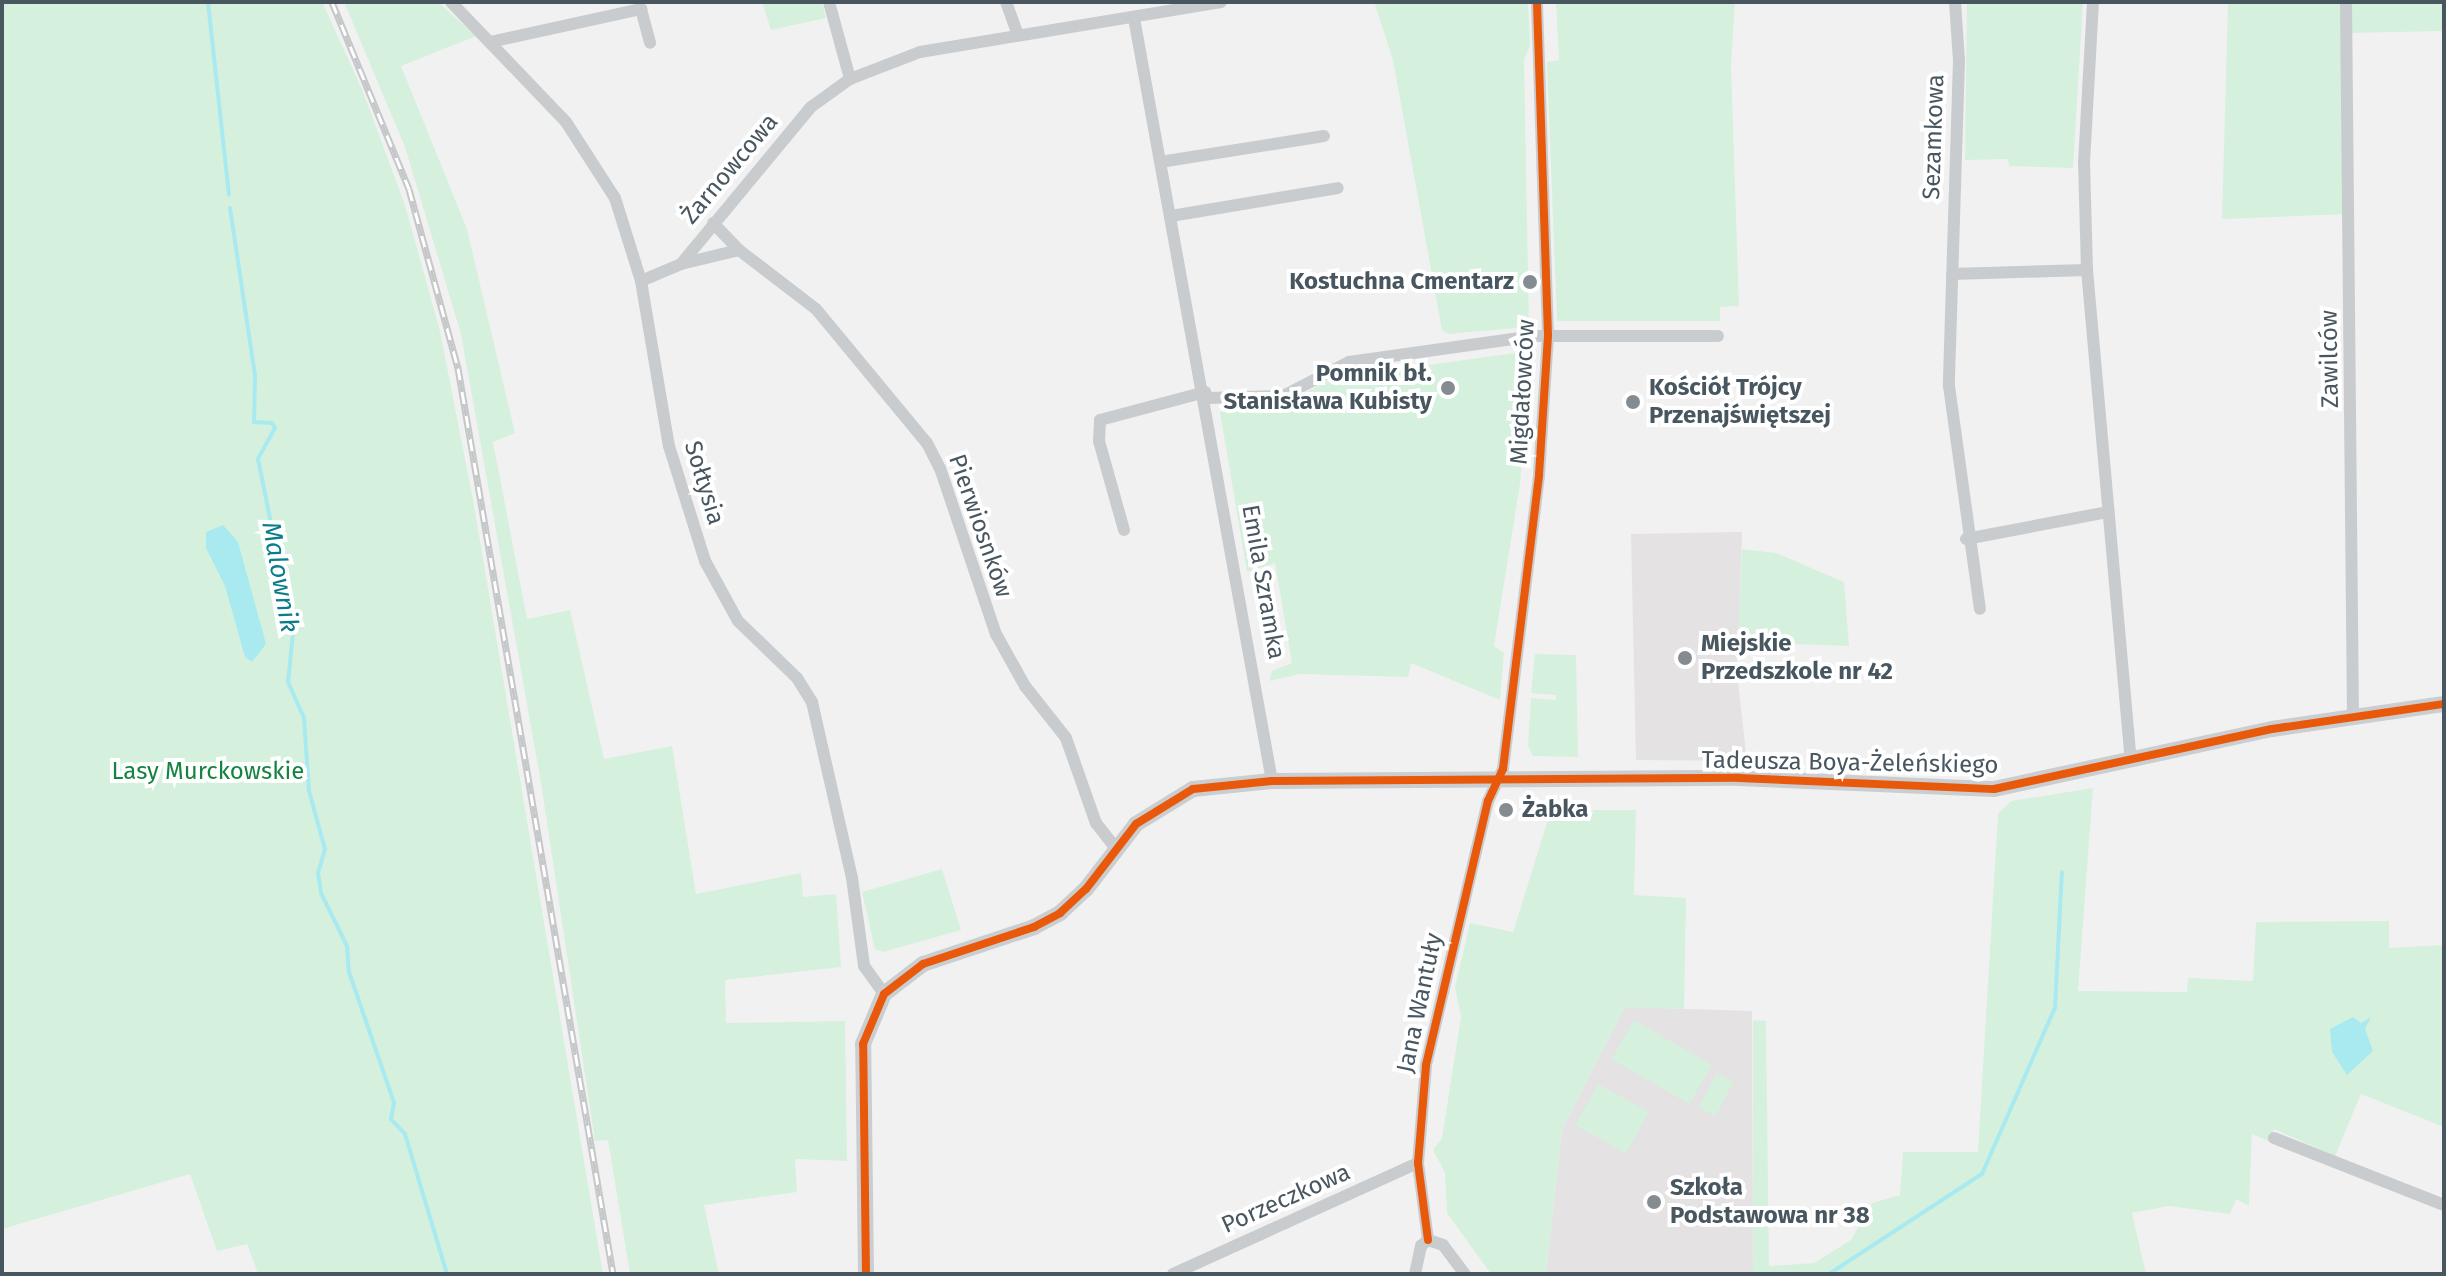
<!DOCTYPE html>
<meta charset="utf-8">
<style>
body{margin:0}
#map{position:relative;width:2446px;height:1276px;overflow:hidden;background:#f2f1f1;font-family:"Fira Sans",sans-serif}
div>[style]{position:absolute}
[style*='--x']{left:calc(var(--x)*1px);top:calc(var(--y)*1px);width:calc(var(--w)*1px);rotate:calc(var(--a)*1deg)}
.education>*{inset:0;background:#e4e2e3}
.green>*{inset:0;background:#d5f1dd;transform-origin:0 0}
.water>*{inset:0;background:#a9e9f0}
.stream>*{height:4px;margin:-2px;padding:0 2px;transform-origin:2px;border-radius:2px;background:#a9e9f0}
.street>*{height:12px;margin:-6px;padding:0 6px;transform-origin:6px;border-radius:6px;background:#c9ccce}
.secondary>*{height:16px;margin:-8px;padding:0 8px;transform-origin:8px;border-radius:8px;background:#caced1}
.rail>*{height:7px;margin-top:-3.5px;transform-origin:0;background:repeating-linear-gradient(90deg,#fff 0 12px,#c5c7c8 0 24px);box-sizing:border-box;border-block:2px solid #c5c7c8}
.cycleway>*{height:8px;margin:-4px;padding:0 4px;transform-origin:4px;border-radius:4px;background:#e8590c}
.dots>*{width:22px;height:22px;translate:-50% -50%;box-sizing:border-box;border:4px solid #fff;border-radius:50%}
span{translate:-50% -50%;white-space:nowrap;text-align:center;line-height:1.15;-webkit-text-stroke:8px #fff;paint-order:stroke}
.street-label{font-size:24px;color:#48565f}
.poi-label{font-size:24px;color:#48565f;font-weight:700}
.right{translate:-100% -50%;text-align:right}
.left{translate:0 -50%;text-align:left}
.park-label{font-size:24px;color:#148440}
.water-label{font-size:26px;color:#0a7d8a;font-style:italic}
.frame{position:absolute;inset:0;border:4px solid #48565f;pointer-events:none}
</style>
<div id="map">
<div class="education">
<div style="clip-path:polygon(1742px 532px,1737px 674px,1747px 761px,1636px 760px,1631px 534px)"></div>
<div style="clip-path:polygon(1625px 1007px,1752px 1011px,1753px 1274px,1546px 1274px,1562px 1129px)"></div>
</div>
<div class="green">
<div style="clip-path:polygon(2px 2px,322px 2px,362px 89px,405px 205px,440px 331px,474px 505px,603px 1274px,258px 1274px,247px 1244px,217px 1251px,190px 1174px,2px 1229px)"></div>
<div style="clip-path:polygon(344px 2px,438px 2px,476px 36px,401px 66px,467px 229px,515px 433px,493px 442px,527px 619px,570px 610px,604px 759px,672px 746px,696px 894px,801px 873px,803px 897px,836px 894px,841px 967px,725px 980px,726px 1023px,845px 1021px,847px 1161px,795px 1159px,797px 1192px,704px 1205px,719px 1274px,630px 1274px,608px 1140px,595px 1141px,541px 783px,461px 334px,405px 147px)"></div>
<div style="clip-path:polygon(762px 2px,822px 2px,826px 18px,771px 30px)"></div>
<div style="clip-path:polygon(1374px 2px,1528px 2px,1530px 45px,1524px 60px,1529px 327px,1448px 334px,1442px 330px,1393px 60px)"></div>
<div style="clip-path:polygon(1556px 2px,1735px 2px,1731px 65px,1739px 306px,1720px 307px,1720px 321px,1557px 321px,1547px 62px,1559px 60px)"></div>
<div style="clip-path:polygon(1967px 2px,2083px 2px,2073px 168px,2009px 166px,2008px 159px,1965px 160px)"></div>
<div style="clip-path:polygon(2228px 2px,2444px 2px,2444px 31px,2346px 33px,2348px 214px,2222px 219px)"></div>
<div style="clip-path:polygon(1530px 351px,1520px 484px,1494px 646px,1504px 653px,1500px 700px,1411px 663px,1408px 677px,1300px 674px,1269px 681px,1272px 671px,1292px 663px,1275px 563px,1247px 572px,1220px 412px,1288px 402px,1348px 370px,1391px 362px,1400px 369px)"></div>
<div style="clip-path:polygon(1742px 549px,1776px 553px,1844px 582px,1849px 646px,1738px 642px)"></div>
<div style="clip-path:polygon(1535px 654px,1576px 655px,1578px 757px,1533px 756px,1528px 746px,1531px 698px,1556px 700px,1556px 695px,1531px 693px)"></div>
<div style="clip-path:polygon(2093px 788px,2078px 991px,2187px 992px,2188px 978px,2253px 981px,2256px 922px,2389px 921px,2389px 948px,2444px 945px,2444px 1127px,2361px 1094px,2335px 1156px,2274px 1129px,2270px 1142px,2252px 1134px,2249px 1206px,2236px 1199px,2230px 1214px,2169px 1206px,2132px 1213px,2146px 1274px,1753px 1274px,1753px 1020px,1766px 1021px,1769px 1266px,1814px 1263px,1851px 1240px,1872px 1203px,1900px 1195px,1903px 1152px,1978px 1152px,1998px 814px,2011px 801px)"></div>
<div style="clip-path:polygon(1551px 810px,1636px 810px,1634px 895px,1686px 898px,1684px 1009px,1625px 1007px,1562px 1129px,1546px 1274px,1491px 1274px,1447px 1213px,1445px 1173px,1433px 1150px,1442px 1138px,1461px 1017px,1455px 987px,1470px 923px,1513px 932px)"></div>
<div style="clip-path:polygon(942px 869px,961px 930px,883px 952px,875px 949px,862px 892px)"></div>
<div style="left:1634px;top:1020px;width:90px;height:45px;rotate:30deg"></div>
<div style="left:1717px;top:1073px;width:19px;height:39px;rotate:28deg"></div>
<div style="left:1598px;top:1084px;width:58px;height:47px;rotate:29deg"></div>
</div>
<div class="water">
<div style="clip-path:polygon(223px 525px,238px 542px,266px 644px,252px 662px,245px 657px,225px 586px,206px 548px,206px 532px)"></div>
<div style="clip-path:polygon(2353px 1017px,2361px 1023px,2371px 1017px,2365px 1029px,2373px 1051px,2347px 1075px,2332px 1052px,2330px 1029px)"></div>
</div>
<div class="stream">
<div style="--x:208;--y:2;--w:194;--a:83.8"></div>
<div style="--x:230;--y:208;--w:170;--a:81.5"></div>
<div style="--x:255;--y:376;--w:46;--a:91.2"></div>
<div style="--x:254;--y:422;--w:18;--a:3"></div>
<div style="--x:272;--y:423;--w:6;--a:59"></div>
<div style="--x:275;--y:428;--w:35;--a:119"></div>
<div style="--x:258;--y:459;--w:177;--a:78.6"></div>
<div style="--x:293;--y:633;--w:49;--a:95.8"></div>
<div style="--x:288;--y:682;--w:39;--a:66"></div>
<div style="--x:304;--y:718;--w:73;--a:86.1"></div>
<div style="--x:309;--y:791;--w:60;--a:74.6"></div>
<div style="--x:325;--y:849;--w:25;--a:106"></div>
<div style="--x:318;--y:873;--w:20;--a:81"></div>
<div style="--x:321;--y:893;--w:59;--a:63.9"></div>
<div style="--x:347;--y:946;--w:26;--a:86"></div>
<div style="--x:349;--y:972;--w:139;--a:71"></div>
<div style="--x:394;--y:1103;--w:16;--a:101"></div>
<div style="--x:391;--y:1119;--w:21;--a:47"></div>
<div style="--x:405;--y:1134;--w:146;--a:73.3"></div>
<div style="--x:1829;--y:1274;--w:183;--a:-33.2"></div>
<div style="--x:1982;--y:1174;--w:181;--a:-66.3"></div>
<div style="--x:2055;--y:1008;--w:136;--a:-87.1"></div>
</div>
<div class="street">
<div style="--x:451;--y:2;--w:166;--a:46.2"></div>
<div style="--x:566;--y:122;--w:90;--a:57.2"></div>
<div style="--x:615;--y:198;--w:87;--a:72.6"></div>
<div style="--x:641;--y:281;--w:167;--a:80.4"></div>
<div style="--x:669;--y:446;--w:121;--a:72.6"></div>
<div style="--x:705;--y:561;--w:68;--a:61.2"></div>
<div style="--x:738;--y:621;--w:82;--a:44"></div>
<div style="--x:797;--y:678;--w:28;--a:58"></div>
<div style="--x:812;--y:702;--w:180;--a:77.2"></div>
<div style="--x:852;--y:878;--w:89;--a:82.2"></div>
<div style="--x:864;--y:966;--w:34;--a:54"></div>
<div style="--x:829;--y:2;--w:80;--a:74.7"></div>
<div style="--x:1006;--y:2;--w:33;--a:70"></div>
<div style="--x:1955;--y:2;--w:58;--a:86.1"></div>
<div style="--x:1959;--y:60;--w:326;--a:91.8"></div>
<div style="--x:1949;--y:386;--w:225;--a:82.1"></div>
<div style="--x:2093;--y:2;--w:160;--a:93.2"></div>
<div style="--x:2084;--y:162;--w:108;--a:88.4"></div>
<div style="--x:2087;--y:270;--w:493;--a:84.9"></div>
<div style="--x:2346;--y:2;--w:713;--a:89.44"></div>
<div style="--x:1134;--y:18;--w:775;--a:79.75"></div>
<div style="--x:490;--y:42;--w:155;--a:-12.3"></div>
<div style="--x:641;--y:9;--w:35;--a:75"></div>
<div style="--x:1160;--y:162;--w:166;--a:-9"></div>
<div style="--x:1171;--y:216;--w:169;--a:-9.5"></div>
<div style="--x:713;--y:223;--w:37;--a:46"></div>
<div style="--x:739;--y:250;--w:97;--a:37.5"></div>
<div style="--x:816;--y:309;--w:174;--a:50.4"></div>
<div style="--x:927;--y:443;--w:28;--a:63"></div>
<div style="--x:940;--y:468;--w:175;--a:71.4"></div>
<div style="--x:996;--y:634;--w:60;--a:60.9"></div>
<div style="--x:1025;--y:686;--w:66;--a:51.7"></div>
<div style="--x:1066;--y:738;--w:90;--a:70.6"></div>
<div style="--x:1096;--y:823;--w:34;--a:52"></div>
<div style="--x:681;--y:264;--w:60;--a:-13.6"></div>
<div style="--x:1952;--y:274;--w:135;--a:-1.7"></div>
<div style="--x:641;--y:281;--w:43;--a:-23"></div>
<div style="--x:681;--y:264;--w:204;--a:-50.4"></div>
<div style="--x:811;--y:107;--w:48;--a:-35.7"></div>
<div style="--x:850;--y:79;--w:75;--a:-21.1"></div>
<div style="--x:920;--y:52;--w:305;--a:-9.4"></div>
<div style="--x:1207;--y:398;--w:76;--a:-1.5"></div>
<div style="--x:1283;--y:396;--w:74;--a:-27.3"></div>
<div style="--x:1349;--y:362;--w:187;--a:-8"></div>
<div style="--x:1534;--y:336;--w:184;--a:0"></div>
<div style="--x:1124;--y:530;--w:92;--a:-105.7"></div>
<div style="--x:1099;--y:441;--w:21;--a:-87"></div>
<div style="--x:1100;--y:420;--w:109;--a:-14.9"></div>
<div style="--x:1966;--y:539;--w:145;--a:-10.8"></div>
<div style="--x:2274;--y:1138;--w:183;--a:21.5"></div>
<div style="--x:1428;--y:1240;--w:78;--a:-97.4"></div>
<div style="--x:1418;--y:1163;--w:98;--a:-85.3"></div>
<div style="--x:1426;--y:1065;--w:271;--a:-76.8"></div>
<div style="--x:1488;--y:801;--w:35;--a:-65"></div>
<div style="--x:1503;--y:769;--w:296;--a:-83"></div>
<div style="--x:1539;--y:475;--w:140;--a:-86.3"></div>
<div style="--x:1548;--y:335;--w:333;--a:-91.9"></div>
<div style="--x:1428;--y:1240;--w:16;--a:18"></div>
<div style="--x:1443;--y:1245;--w:36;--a:53"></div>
<div style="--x:1173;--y:1274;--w:269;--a:-24.4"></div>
<div style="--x:1415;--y:1274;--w:29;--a:-78"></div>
<div style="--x:1421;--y:1246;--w:9;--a:-41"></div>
</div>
<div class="secondary">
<div style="--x:866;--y:1274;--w:230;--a:-90.7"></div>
<div style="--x:863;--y:1044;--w:54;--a:-67.2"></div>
<div style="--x:884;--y:994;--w:49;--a:-37.6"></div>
<div style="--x:923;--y:964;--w:117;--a:-18.4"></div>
<div style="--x:1034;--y:927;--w:30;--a:-28"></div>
<div style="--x:1060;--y:913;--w:35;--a:-43"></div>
<div style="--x:1086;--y:889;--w:82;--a:-52.4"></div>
<div style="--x:1136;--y:824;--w:67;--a:-31.6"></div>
<div style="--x:1193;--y:789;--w:79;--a:-5.8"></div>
<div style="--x:1272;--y:781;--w:467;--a:-0.4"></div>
<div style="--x:1739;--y:778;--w:255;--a:2.5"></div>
<div style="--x:1994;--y:789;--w:284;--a:-12.2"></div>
<div style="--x:2272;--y:729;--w:174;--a:-8.3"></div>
</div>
<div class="rail">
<div style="--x:332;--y:2;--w:202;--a:67.6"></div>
<div style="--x:409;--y:189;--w:186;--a:74.7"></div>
<div style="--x:458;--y:368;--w:919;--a:80.29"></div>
</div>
<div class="cycleway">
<div style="--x:1428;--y:1240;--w:78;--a:-97.4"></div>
<div style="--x:1418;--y:1163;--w:98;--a:-85.3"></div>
<div style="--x:1426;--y:1065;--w:271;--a:-76.8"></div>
<div style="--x:1488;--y:801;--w:35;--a:-65"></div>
<div style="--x:1503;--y:769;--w:296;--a:-83"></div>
<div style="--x:1539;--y:475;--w:140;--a:-86.3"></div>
<div style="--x:1548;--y:335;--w:333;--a:-91.9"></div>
<div style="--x:866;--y:1274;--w:230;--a:-90.7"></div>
<div style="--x:863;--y:1044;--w:54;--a:-67.2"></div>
<div style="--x:884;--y:994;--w:49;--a:-37.6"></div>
<div style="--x:923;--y:964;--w:117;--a:-18.4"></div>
<div style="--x:1034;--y:927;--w:30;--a:-28"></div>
<div style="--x:1060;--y:913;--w:35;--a:-43"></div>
<div style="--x:1086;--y:889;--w:82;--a:-52.4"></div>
<div style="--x:1136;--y:824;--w:67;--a:-31.6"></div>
<div style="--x:1193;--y:789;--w:79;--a:-5.8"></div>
<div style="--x:1272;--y:781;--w:467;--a:-0.4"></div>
<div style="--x:1739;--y:778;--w:255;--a:2.5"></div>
<div style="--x:1994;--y:789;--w:284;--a:-12.2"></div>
<div style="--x:2272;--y:729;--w:174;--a:-8.3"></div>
</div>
<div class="dots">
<div style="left:1530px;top:282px;background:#848c92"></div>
<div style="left:1448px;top:388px;background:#848c92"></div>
<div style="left:1633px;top:402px;background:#848c92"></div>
<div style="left:1685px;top:658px;background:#848c92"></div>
<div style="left:1506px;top:810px;background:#848c92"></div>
<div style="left:1654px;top:1202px;background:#848c92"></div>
</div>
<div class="street-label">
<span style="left:1934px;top:137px;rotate:-88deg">Sezamkowa</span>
<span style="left:730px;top:169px;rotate:-50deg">Żarnowcowa</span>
<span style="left:2330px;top:359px;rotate:-91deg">Zawilców</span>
<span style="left:1523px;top:392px;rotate:-87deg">Migdałowców</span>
<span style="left:704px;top:483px;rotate:73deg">Sołtysia</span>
<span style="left:980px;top:526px;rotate:71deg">Pierwiosnków</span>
<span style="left:1263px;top:582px;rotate:80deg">Emila Szramka</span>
<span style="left:1850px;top:763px;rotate:1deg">Tadeusza Boya-Żeleńskiego</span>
<span style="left:1420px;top:1003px;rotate:-78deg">Jana Wantuły</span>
<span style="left:1286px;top:1199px;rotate:-24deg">Porzeczkowa</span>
</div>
<div class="poi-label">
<span class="right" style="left:1514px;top:282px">Kostuchna Cmentarz</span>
<span class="right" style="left:1432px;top:388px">Pomnik bł.<br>Stanisława Kubisty</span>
<span class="left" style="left:1649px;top:402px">Kościół Trójcy<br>Przenajświętszej</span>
<span class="left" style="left:1701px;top:658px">Miejskie<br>Przedszkole nr 42</span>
<span class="left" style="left:1522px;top:810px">Żabka</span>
<span class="left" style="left:1670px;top:1202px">Szkoła<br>Podstawowa nr 38</span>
</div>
<div class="park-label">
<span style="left:208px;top:772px">Lasy Murckowskie</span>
</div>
<div class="water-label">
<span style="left:280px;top:577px;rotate:80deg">Malownik</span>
</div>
<div class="frame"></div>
</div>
